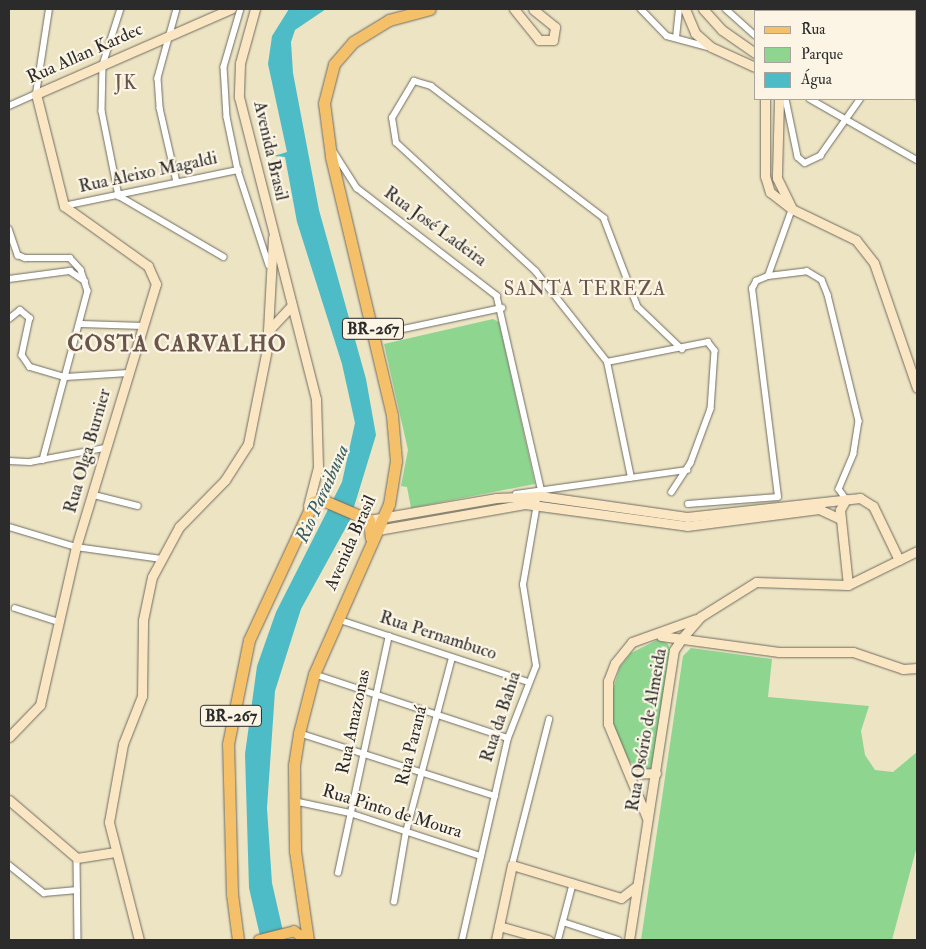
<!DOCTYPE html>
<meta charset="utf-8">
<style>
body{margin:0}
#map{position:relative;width:926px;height:949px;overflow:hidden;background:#ede4c4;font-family:"IM FELL Double Pica",serif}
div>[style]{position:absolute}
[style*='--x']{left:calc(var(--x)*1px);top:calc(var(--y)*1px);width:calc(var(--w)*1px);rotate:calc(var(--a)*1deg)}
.green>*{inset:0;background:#8ed590}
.water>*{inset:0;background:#4ebcc6}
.roads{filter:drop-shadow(0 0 1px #6f6c61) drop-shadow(0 0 1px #6f6c61)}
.street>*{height:5.5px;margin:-2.75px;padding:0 2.75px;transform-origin:2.75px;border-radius:2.75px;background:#fff}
.secondary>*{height:9px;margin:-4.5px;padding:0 4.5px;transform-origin:4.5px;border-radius:4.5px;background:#fbe6c3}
.primary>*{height:10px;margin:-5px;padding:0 5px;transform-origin:5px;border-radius:5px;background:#f4c16a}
.highway>*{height:11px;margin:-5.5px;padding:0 5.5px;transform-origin:5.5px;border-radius:5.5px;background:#f4c16a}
span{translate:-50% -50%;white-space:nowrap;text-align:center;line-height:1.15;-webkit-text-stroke:4.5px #fcf5e5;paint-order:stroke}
.shield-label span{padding:1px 4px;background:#fcf5e5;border:1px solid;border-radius:4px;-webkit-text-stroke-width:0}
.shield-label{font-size:16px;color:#2b2b2b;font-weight:700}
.street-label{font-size:18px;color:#2b2b2b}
.neighbourhood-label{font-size:19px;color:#69554a;letter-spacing:1px}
.water-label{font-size:19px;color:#375e61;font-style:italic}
.district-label{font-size:22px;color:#69554a;font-weight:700;letter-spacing:1px}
.frame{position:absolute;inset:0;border:10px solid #2b2b2b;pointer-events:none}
.legend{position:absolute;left:754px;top:10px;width:162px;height:90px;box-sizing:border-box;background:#fcf5e5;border:1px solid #a8a49b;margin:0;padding:6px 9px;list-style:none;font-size:15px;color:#2b2b2b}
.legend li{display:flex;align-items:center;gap:10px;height:25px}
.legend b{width:25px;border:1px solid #a8a49b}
</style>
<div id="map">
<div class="green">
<div style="clip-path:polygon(493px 319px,499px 322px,535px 484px,411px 508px,407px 487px,401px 486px,408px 450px,384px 344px)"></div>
<div style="clip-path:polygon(659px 639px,668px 644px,671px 652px,651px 770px,643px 773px,629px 761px,618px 740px,610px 709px,611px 695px,620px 667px,631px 653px)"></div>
<div style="clip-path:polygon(691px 648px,772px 659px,768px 697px,869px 706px,861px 731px,865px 755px,875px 770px,893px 772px,917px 752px,917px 846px,892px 940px,641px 940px,683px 656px)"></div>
</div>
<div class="water">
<div style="clip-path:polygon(289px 9px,326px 9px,295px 30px,291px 42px,293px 73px,319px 210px,366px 379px,376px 435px,350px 520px,301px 609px,275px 691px,267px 808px,272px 883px,285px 940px,261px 940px,249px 888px,245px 754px,257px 666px,276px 612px,342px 482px,355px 423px,342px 364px,297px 222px,285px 157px,274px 156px,287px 152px,268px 64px,272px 36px)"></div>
</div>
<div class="roads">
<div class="street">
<div style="--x:121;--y:9;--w:59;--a:107.8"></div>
<div style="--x:103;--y:65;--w:46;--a:91.2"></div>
<div style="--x:102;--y:111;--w:87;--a:78.7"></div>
<div style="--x:119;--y:196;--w:121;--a:30.2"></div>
<div style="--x:177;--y:9;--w:72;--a:105.4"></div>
<div style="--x:158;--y:78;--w:30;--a:86"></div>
<div style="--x:160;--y:108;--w:76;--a:77.1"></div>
<div style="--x:241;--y:9;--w:60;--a:106.3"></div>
<div style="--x:224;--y:67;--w:50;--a:86.6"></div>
<div style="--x:227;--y:117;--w:54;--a:78.3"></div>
<div style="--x:238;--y:170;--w:100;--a:71.9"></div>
<div style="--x:641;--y:9;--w:37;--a:46"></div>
<div style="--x:667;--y:36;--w:42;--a:15"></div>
<div style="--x:726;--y:9;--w:39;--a:42"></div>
<div style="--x:804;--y:9;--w:10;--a:11"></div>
<div style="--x:858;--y:9;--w:2;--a:90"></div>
<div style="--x:915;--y:9;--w:2;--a:0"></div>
<div style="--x:676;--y:38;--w:29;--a:-84"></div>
<div style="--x:915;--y:95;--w:2;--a:27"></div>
<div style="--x:786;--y:99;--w:59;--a:78.3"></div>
<div style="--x:798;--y:157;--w:9;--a:41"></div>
<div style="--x:805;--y:163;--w:17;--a:-25"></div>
<div style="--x:820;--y:156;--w:70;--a:-54.9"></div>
<div style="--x:810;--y:99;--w:123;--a:29.7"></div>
<div style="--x:9;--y:106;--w:30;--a:-24"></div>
<div style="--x:36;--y:94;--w:86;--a:-81.3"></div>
<div style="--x:334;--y:152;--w:43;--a:57.4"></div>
<div style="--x:357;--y:188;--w:177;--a:37.6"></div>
<div style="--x:497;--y:296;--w:197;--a:77.1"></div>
<div style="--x:64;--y:206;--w:178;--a:-11.7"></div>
<div style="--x:9;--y:229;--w:28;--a:71"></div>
<div style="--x:18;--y:255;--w:8;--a:23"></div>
<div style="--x:25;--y:258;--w:45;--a:0"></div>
<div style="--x:70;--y:258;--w:16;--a:47"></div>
<div style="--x:81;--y:270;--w:22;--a:72"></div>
<div style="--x:88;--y:291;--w:175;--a:104.9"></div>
<div style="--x:768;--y:276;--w:71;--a:-70.3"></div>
<div style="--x:9;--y:279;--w:62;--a:-7.5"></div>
<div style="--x:70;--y:271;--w:18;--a:34"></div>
<div style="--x:9;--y:319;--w:14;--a:-39"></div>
<div style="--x:20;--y:310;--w:13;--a:39"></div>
<div style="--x:30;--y:318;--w:38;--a:102"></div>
<div style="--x:22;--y:355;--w:14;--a:56"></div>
<div style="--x:30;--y:367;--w:37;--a:16"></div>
<div style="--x:66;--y:377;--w:62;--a:-3.7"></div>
<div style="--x:81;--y:324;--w:62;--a:1.8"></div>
<div style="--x:375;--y:335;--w:130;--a:-12"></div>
<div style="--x:607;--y:362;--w:103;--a:-11.2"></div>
<div style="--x:708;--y:342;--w:11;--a:52"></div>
<div style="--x:715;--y:351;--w:58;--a:93.9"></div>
<div style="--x:711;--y:409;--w:58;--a:110.3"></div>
<div style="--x:691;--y:463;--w:35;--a:123"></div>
<div style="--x:9;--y:461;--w:21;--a:3"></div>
<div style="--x:30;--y:462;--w:76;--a:-10.6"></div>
<div style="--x:631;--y:478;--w:118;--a:-101.7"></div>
<div style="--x:607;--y:362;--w:115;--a:-128.3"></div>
<div style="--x:536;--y:272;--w:190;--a:-137.3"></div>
<div style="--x:396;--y:143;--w:25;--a:-99"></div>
<div style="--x:392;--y:118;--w:43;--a:-59.3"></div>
<div style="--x:414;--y:81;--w:18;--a:16"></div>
<div style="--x:431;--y:86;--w:218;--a:37.3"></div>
<div style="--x:604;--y:218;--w:95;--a:69.1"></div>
<div style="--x:638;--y:307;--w:61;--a:43.7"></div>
<div style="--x:516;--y:494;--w:173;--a:-8"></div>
<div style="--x:94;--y:495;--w:45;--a:14"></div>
<div style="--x:688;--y:504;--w:90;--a:-4.4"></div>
<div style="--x:778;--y:497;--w:210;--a:-97.1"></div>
<div style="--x:752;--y:289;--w:9;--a:-63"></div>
<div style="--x:756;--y:281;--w:13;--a:-23"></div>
<div style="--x:768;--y:276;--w:39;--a:-7"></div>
<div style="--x:807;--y:271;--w:17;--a:31"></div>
<div style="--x:822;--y:280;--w:16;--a:68"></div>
<div style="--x:828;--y:295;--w:130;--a:76.2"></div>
<div style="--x:859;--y:421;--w:33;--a:99"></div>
<div style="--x:854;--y:454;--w:38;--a:113"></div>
<div style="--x:839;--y:489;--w:12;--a:55"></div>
<div style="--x:9;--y:527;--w:70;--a:16.6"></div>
<div style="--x:76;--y:547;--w:88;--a:7.9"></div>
<div style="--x:15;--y:608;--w:46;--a:17.7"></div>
<div style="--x:337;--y:619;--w:202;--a:18.2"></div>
<div style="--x:314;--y:674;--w:204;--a:18.3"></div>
<div style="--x:299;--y:733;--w:206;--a:17.8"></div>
<div style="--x:294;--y:801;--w:57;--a:12.1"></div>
<div style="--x:350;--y:813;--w:138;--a:18.2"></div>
<div style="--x:77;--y:858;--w:82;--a:89.3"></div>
<div style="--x:9;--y:865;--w:45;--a:38.7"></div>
<div style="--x:44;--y:893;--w:33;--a:-5"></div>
<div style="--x:512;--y:865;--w:150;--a:-75.7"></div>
<div style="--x:338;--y:873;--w:242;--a:-77.9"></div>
<div style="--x:394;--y:902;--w:71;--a:-80.3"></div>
<div style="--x:406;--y:832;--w:180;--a:-75.2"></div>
<div style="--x:563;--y:922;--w:58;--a:18.1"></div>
<div style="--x:462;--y:940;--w:207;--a:-77.2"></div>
<div style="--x:508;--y:738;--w:77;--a:-68.7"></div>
<div style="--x:536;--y:666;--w:82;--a:-99.1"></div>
<div style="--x:523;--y:585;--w:82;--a:-80.2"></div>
<div style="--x:558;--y:940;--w:59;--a:-75.3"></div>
</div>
<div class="secondary">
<div style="--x:255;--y:9;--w:56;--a:105.5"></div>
<div style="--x:240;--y:63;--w:34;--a:92"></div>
<div style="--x:239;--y:97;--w:312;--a:75.7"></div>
<div style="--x:316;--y:399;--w:68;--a:88.3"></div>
<div style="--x:318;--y:467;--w:40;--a:104.4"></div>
<div style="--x:514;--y:9;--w:40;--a:51"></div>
<div style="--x:539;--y:40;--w:14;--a:0"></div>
<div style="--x:553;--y:40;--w:13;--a:-81"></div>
<div style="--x:555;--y:27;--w:28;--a:-141"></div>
<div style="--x:685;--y:9;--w:26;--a:67"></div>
<div style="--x:695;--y:33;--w:21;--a:41"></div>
<div style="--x:711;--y:47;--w:48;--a:24.4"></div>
<div style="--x:703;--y:9;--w:28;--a:48"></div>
<div style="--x:722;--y:30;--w:40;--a:34.9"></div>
<div style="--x:765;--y:99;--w:77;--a:90"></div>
<div style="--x:765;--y:176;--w:17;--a:73"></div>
<div style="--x:770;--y:192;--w:28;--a:38"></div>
<div style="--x:792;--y:209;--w:71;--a:25.8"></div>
<div style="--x:856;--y:240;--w:29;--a:52"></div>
<div style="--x:874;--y:263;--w:132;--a:71"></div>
<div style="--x:779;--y:99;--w:79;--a:91.5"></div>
<div style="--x:777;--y:178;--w:34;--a:64"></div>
<div style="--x:268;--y:331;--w:34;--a:-47"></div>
<div style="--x:846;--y:499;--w:13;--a:119"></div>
<div style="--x:840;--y:510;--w:75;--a:83.9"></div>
<div style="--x:369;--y:520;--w:129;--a:-9.8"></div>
<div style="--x:496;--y:498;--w:44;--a:-2.6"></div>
<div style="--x:540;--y:496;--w:148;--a:8.1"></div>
<div style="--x:687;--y:517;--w:174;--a:-6.3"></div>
<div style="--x:860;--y:498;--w:15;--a:32"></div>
<div style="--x:873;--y:506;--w:60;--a:64.3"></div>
<div style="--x:378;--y:530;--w:149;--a:-10"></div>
<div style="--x:525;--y:504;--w:163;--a:7.7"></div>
<div style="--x:687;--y:526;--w:133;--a:-7.3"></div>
<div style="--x:819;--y:509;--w:23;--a:25"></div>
<div style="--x:661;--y:636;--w:119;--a:7.7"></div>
<div style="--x:779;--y:652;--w:74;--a:0"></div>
<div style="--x:853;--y:652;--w:53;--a:18.8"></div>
<div style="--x:903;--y:669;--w:14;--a:-4"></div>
<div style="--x:9;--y:737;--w:45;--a:-45.9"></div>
<div style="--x:40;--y:705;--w:162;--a:-77.2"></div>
<div style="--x:76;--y:547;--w:275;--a:-73.1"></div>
<div style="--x:156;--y:284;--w:20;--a:-114"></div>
<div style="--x:148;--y:266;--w:103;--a:-144.5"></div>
<div style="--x:64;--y:206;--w:115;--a:-104"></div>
<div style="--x:36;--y:94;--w:213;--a:-23.6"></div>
<div style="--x:630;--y:774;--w:26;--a:-2"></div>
<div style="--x:9;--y:800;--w:89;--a:40.5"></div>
<div style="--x:77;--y:858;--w:37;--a:-9"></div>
<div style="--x:647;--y:818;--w:102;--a:-112.5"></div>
<div style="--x:608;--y:724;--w:43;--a:-90"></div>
<div style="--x:608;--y:681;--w:19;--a:-69"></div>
<div style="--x:615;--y:663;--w:27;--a:-51"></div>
<div style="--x:632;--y:642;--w:68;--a:-19.8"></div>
<div style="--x:499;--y:926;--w:51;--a:15.9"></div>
<div style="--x:139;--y:940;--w:122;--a:-104.3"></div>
<div style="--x:109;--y:822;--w:79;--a:-79.8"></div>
<div style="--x:123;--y:744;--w:52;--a:-68.4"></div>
<div style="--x:142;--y:696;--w:76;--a:-89.2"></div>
<div style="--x:143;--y:620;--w:44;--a:-78.2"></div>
<div style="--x:152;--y:577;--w:57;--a:-61.6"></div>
<div style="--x:179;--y:527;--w:66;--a:-45.6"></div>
<div style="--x:225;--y:480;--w:43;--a:-57.4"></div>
<div style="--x:248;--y:444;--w:97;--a:-78.7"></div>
<div style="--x:267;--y:349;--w:112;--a:-86.9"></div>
<div style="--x:496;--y:940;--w:77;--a:-78"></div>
<div style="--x:512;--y:865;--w:114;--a:16.8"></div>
<div style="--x:621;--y:898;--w:20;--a:-37"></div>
<div style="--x:629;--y:940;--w:293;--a:-81.2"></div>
<div style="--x:674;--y:650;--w:14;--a:-56"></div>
<div style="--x:682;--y:638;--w:28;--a:-49"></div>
<div style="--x:700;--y:617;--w:66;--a:-32"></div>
<div style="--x:756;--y:582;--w:92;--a:1.9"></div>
<div style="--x:848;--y:585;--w:77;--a:-26.2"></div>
</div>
<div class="primary">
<div style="--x:259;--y:940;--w:36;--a:-14"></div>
<div style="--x:294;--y:931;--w:15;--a:37"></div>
</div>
<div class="highway">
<div style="--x:238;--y:940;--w:46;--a:-97.4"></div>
<div style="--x:232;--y:894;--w:150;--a:-91.5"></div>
<div style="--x:228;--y:744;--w:106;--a:-78.6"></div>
<div style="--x:249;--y:640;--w:152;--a:-65.1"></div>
<div style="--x:313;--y:502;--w:8;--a:-23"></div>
<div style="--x:320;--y:499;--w:53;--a:23.2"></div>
<div style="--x:369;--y:520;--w:18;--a:84"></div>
<div style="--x:308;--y:940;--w:90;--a:-98.3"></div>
<div style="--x:295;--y:851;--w:86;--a:-90.7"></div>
<div style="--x:294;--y:765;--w:32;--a:-81"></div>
<div style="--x:299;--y:733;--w:61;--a:-75.7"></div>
<div style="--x:314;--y:674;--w:186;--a:-66.2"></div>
<div style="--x:389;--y:504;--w:44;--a:-80.8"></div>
<div style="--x:396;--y:461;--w:46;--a:-95"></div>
<div style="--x:392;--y:415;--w:266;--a:-103.3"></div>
<div style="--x:331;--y:156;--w:53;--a:-97.5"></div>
<div style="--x:324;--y:103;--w:40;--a:-75.6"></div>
<div style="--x:334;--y:64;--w:29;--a:-49"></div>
<div style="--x:353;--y:42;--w:42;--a:-31.4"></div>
<div style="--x:389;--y:20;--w:42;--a:-15"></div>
</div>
</div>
<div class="shield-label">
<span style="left:373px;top:329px">BR-267</span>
<span style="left:231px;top:716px">BR-267</span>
</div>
<div class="street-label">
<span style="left:85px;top:54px;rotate:-24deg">Rua Allan Kardec</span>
<span style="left:270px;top:151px;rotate:77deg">Avenida Brasil</span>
<span style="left:148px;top:173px;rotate:-12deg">Rua Aleixo Magaldi</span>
<span style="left:435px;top:227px;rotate:36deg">Rua José Ladeira</span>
<span style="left:88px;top:451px;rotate:-74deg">Rua Olga Burnier</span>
<span style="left:351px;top:543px;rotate:-66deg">Avenida Brasil</span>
<span style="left:438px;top:636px;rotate:18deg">Rua Pernambuco</span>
<span style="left:501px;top:717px;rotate:-72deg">Rua da Bahia</span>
<span style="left:354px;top:722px;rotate:-78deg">Rua Amazonas</span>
<span style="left:647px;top:730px;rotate:-80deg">Rua Osório de Almeida</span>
<span style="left:412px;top:746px;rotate:-76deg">Rua Paraná</span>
<span style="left:392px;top:812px;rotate:17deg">Rua Pinto de Moura</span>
</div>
<div class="neighbourhood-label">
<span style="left:126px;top:84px">JK</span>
<span style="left:585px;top:290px">SANTA TEREZA</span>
</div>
<div class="water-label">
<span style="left:323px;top:494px;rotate:-66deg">Rio Paraibuna</span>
</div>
<div class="district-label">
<span style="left:177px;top:345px">COSTA CARVALHO</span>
</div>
<div class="frame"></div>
<ul class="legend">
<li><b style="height:6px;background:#f4c16a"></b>Rua</li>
<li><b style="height:14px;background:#8ed590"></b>Parque</li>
<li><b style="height:14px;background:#4ebcc6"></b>Água</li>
</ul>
</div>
